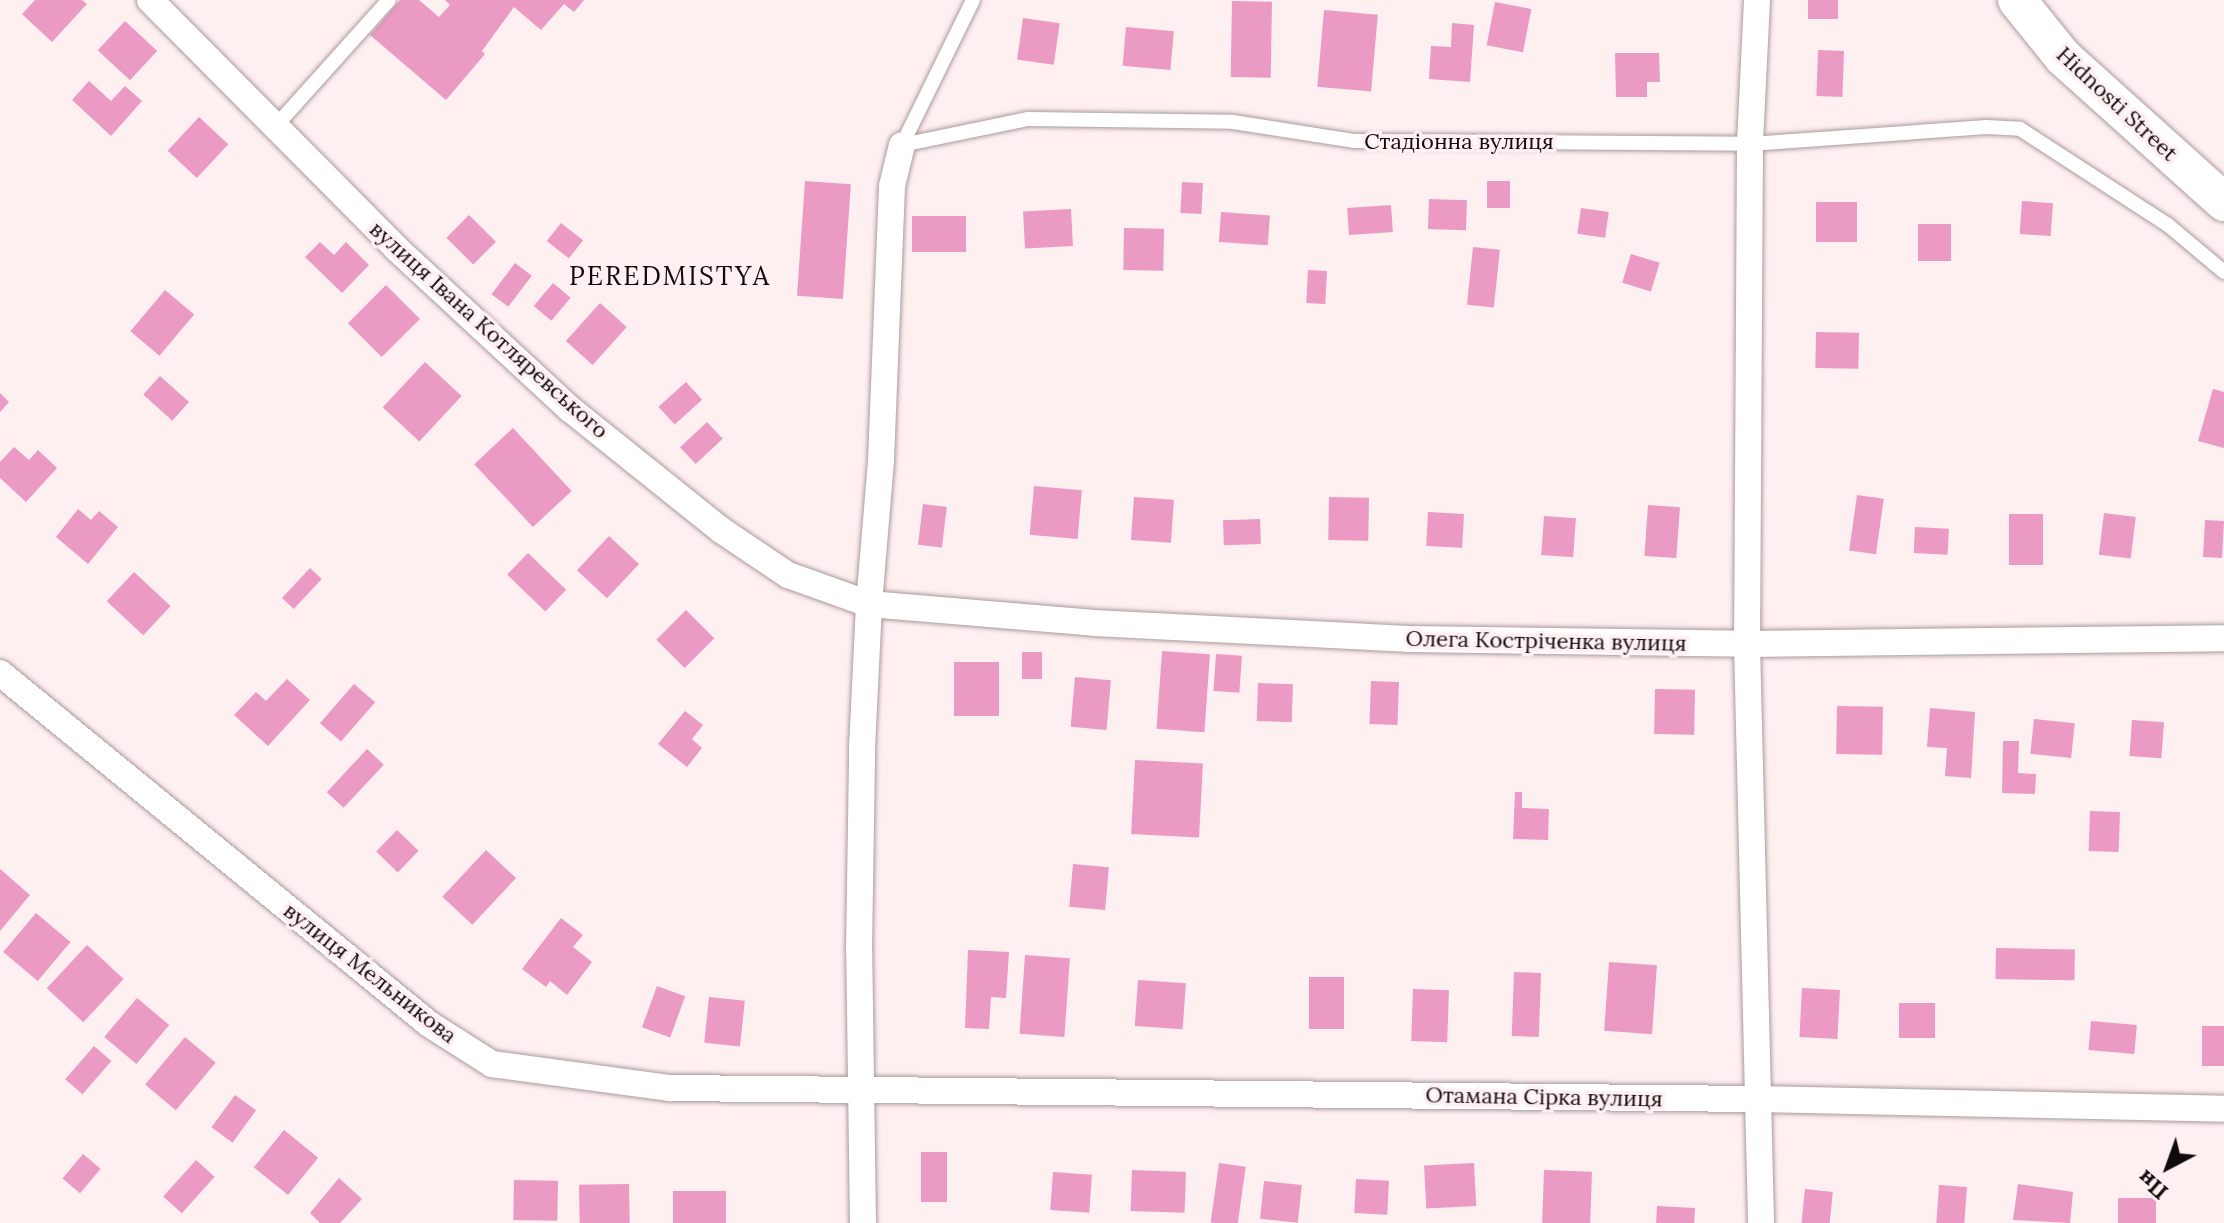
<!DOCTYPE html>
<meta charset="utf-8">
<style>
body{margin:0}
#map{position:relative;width:2224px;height:1223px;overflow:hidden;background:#feeff1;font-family:Lora,serif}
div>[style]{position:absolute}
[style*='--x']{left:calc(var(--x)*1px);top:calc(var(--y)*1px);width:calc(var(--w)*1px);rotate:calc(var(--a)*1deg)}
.building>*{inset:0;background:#eb9ac3;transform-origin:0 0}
.roads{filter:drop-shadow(0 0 2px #ab9a9c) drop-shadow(0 0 2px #ab9a9c)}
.lane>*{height:14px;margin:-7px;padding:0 7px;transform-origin:7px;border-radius:7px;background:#fff}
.street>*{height:26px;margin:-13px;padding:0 13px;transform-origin:13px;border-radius:13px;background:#fff}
.secondary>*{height:38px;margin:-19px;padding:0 19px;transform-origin:19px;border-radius:19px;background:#fff}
span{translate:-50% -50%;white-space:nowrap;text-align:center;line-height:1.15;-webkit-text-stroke:7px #feeff1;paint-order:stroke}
.street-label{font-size:22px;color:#100b0b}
.quarter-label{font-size:26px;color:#100b0b;letter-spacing:2px}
.north{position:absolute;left:2128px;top:1127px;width:80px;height:80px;-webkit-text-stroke:6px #feeff1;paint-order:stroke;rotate:221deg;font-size:22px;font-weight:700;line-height:32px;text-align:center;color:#100b0b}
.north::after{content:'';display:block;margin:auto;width:28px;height:36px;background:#100b0b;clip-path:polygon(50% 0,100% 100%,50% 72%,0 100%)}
</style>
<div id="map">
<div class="building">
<div style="clip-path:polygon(35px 0,82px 0,87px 4px,52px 42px,22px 14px)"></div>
<div style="clip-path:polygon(400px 0,419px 0,439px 17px,450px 5px,445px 0,584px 0,574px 12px,564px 4px,541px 30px,514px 7px,482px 51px,485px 54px,446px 100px,370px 35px)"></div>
<div style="left:1808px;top:0;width:30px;height:19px"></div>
<div style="left:1232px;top:1px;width:40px;height:76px;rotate:1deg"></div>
<div style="left:1495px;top:2px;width:37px;height:44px;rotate:11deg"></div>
<div style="left:1324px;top:10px;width:54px;height:77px;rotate:5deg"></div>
<div style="left:1023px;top:18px;width:37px;height:42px;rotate:8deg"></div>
<div style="left:125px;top:21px;width:44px;height:40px;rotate:43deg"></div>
<div style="clip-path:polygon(1452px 23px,1474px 25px,1470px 82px,1429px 79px,1431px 46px,1451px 47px)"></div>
<div style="left:1126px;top:27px;width:48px;height:39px;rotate:5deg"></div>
<div style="left:1818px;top:50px;width:26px;height:46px;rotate:2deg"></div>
<div style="clip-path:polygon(1615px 53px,1659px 53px,1660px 82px,1647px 82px,1647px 97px,1616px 97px)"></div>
<div style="clip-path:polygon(89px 81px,111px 101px,125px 86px,142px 101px,111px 136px,72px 100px)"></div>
<div style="left:199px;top:117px;width:40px;height:46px;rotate:43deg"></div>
<div style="left:805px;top:181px;width:46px;height:115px;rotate:4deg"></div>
<div style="left:1487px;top:181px;width:23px;height:27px"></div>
<div style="left:1182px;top:182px;width:21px;height:31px;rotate:3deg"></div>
<div style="left:1429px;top:199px;width:38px;height:30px;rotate:2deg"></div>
<div style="left:2022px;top:201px;width:31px;height:33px;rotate:4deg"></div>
<div style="left:1816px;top:202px;width:41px;height:40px"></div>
<div style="left:1391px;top:205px;width:27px;height:44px;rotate:86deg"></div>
<div style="left:1581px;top:208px;width:28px;height:26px;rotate:8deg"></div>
<div style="left:1071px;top:209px;width:37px;height:48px;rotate:87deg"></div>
<div style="left:1221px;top:212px;width:49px;height:30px;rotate:4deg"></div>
<div style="left:469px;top:215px;width:38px;height:32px;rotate:45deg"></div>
<div style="left:912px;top:216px;width:54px;height:36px"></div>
<div style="left:561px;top:223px;width:28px;height:23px;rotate:38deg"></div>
<div style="left:1918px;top:224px;width:33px;height:37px"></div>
<div style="left:1124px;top:228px;width:40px;height:42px;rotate:1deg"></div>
<div style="clip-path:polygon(320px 242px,334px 255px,346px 242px,369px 265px,342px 293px,305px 257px)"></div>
<div style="left:1473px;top:247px;width:27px;height:58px;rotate:6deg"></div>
<div style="left:1631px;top:254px;width:30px;height:30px;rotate:17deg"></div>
<div style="left:515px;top:263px;width:21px;height:39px;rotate:37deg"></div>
<div style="left:1308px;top:270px;width:19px;height:33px;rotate:3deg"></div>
<div style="left:553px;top:283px;width:23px;height:30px;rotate:40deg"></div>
<div style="left:386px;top:285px;width:48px;height:54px;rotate:45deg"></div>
<div style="left:165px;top:290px;width:38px;height:54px;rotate:40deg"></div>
<div style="left:600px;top:303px;width:36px;height:51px;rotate:42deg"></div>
<div style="left:1816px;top:332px;width:43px;height:36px;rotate:1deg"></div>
<div style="left:425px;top:362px;width:50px;height:62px;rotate:43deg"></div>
<div style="left:160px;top:376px;width:39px;height:25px;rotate:42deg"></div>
<div style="left:686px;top:382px;width:24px;height:37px;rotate:48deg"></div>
<div style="clip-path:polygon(2213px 389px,2224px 392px,2224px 448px,2198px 441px)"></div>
<div style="clip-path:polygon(0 393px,9px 402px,0 412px)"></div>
<div style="left:707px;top:422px;width:23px;height:37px;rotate:47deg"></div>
<div style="left:513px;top:428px;width:86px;height:53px;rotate:47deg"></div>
<div style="clip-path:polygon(14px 447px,29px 460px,38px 450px,57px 468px,26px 502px,0 478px,0 462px)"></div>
<div style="left:1034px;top:486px;width:48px;height:49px;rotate:5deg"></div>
<div style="left:1857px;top:495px;width:27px;height:56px;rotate:8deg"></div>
<div style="left:1134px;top:497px;width:40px;height:43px;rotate:4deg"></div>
<div style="left:1329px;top:497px;width:40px;height:43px;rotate:1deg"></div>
<div style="left:923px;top:504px;width:24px;height:41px;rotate:7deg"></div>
<div style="left:1648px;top:505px;width:32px;height:51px;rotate:4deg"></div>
<div style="clip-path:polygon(78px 509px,91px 520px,99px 511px,118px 527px,88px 564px,56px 537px)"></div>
<div style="left:1428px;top:512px;width:36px;height:34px;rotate:3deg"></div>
<div style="left:2104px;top:513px;width:32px;height:42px;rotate:7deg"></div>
<div style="left:2009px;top:514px;width:34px;height:51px"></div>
<div style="left:1544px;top:516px;width:32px;height:39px;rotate:4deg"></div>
<div style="left:1260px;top:519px;width:25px;height:37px;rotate:88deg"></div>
<div style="left:2205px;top:520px;width:19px;height:37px;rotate:3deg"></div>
<div style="left:1915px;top:527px;width:34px;height:26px;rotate:3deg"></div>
<div style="left:609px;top:536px;width:41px;height:47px;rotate:43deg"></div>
<div style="left:528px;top:553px;width:53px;height:30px;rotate:44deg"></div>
<div style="left:310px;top:568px;width:16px;height:41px;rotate:43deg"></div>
<div style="left:134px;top:572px;width:50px;height:40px;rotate:43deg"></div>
<div style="left:686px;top:610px;width:40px;height:42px;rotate:45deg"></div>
<div style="left:1162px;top:651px;width:48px;height:78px;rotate:4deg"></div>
<div style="left:1022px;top:652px;width:20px;height:27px"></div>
<div style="left:1216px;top:654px;width:26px;height:37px;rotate:4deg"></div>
<div style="left:954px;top:662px;width:45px;height:54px"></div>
<div style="left:1075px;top:677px;width:36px;height:50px;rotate:5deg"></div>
<div style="clip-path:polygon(287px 679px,310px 700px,268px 746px,234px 715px,256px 692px,266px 701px)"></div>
<div style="left:1371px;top:681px;width:28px;height:43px;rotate:2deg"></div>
<div style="left:1258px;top:683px;width:35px;height:38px;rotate:2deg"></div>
<div style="left:354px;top:684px;width:28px;height:52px;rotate:41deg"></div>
<div style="left:1655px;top:689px;width:40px;height:45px;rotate:1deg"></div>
<div style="left:1837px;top:706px;width:46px;height:48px;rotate:1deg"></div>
<div style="clip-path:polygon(1930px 708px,1975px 712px,1971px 778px,1945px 776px,1947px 748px,1927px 747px)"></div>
<div style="clip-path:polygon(685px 711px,703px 725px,692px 739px,702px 748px,687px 767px,658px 744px)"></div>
<div style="left:2034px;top:719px;width:41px;height:35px;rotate:6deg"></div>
<div style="left:2132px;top:720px;width:32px;height:36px;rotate:4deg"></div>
<div style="clip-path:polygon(2003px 741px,2019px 741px,2018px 773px,2036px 774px,2035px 794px,2002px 793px)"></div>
<div style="left:367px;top:749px;width:23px;height:59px;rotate:43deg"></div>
<div style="left:1135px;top:760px;width:68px;height:74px;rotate:3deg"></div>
<div style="clip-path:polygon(1515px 792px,1522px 792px,1522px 808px,1549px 809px,1548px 840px,1513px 839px)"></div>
<div style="left:2090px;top:811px;width:30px;height:40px;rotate:2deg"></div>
<div style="left:397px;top:830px;width:30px;height:30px;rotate:44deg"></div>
<div style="left:486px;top:850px;width:41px;height:64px;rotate:43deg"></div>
<div style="left:1073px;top:864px;width:36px;height:43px;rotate:5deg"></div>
<div style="clip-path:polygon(0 869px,30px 895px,0 931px)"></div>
<div style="left:36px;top:913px;width:45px;height:51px;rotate:40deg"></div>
<div style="clip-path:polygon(561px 918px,583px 935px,573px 947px,592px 962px,567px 995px,550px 981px,546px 987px,522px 969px)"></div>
<div style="left:87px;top:945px;width:50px;height:59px;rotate:43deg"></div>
<div style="left:1996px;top:948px;width:79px;height:31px;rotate:1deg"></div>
<div style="clip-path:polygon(968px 950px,1009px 952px,1006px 998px,991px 997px,989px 1029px,965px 1028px)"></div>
<div style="left:1025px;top:955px;width:45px;height:79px;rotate:4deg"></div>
<div style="left:1609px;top:962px;width:48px;height:69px;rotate:4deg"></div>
<div style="left:1514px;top:972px;width:27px;height:64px;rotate:2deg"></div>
<div style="left:1309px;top:977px;width:35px;height:52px"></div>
<div style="left:1138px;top:980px;width:48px;height:46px;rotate:4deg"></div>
<div style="left:657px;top:986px;width:30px;height:44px;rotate:20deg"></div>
<div style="left:1802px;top:988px;width:38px;height:49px;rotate:3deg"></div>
<div style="left:1413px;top:989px;width:36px;height:52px;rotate:2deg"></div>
<div style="left:709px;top:997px;width:36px;height:46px;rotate:6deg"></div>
<div style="left:137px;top:998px;width:42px;height:51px;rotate:40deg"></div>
<div style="left:1899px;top:1003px;width:36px;height:35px"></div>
<div style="left:2091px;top:1021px;width:46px;height:29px;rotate:5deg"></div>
<div style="left:2202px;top:1026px;width:22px;height:40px"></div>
<div style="left:185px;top:1037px;width:40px;height:62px;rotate:40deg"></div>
<div style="left:94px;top:1046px;width:23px;height:44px;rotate:41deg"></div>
<div style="left:235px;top:1095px;width:26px;height:40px;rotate:36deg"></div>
<div style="left:284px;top:1130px;width:44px;height:48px;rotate:39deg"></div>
<div style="left:921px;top:1152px;width:26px;height:50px"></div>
<div style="left:83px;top:1154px;width:23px;height:32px;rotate:40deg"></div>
<div style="left:196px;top:1160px;width:25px;height:49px;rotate:42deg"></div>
<div style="left:1219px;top:1163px;width:27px;height:60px;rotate:8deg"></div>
<div style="left:1474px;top:1163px;width:43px;height:50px;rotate:87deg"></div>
<div style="left:1132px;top:1170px;width:54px;height:41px;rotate:2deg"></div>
<div style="left:1544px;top:1170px;width:48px;height:53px;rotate:2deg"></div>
<div style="left:1053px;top:1172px;width:39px;height:38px;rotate:4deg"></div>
<div style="clip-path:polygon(339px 1178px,362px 1199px,340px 1223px,320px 1223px,310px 1213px)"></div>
<div style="left:1356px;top:1179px;width:33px;height:34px;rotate:3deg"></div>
<div style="left:514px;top:1180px;width:44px;height:40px;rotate:1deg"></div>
<div style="left:1264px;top:1181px;width:38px;height:38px;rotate:6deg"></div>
<div style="left:629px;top:1184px;width:39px;height:50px;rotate:89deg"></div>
<div style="clip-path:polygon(2018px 1184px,2073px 1192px,2070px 1223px,2013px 1220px)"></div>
<div style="left:1939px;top:1185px;width:28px;height:38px;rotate:4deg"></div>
<div style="left:1805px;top:1189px;width:28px;height:34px;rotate:6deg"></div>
<div style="left:673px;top:1191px;width:53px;height:32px"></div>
<div style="left:2118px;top:1198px;width:38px;height:25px"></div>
<div style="left:1657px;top:1206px;width:38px;height:17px;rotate:3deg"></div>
</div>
<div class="roads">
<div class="lane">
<div style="--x:274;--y:128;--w:172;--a:-48.1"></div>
<div style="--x:902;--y:145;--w:129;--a:-11.7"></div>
<div style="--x:1028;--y:119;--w:205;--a:0.8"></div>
<div style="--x:1233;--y:122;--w:122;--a:8.9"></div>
<div style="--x:1354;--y:141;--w:396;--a:0.4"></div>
<div style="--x:1750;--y:144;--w:237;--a:-4.1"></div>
<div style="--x:1986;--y:127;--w:34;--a:3"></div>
<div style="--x:2020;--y:129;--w:176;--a:33"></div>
<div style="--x:2168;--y:225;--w:73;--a:40"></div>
<div style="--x:902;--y:145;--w:161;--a:-63.9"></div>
</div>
<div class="street">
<div style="--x:150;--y:0;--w:349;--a:45.2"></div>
<div style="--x:396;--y:248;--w:237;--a:42.8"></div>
<div style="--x:570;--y:409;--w:193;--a:38.7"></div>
<div style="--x:721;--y:530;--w:81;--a:33.9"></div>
<div style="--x:788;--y:575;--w:86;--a:19.7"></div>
<div style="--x:869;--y:604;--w:226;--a:4.8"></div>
<div style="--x:1094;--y:623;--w:314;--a:2.9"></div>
<div style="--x:1408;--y:639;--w:339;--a:0.8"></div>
<div style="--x:1747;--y:644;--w:477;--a:-0.7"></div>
<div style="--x:1757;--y:0;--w:144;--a:92.8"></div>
<div style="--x:1750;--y:144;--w:500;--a:90.34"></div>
<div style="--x:1747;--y:644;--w:579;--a:88.61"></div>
<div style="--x:0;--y:673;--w:554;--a:39.29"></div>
<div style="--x:429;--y:1024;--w:75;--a:32.4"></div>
<div style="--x:492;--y:1064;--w:180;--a:7.7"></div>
<div style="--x:670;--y:1088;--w:1088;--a:0.58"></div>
<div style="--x:1758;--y:1099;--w:466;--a:1.2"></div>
<div style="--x:863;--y:1223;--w:273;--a:-90.8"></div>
<div style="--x:859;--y:950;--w:202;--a:-89.1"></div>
<div style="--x:862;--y:748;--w:144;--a:-87.2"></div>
<div style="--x:869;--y:604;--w:144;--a:-85.2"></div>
<div style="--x:881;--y:460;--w:274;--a:-87.7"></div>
<div style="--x:892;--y:186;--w:42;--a:-76.3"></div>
</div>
<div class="secondary">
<div style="--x:2017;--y:0;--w:73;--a:51.1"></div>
<div style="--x:2063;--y:57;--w:217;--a:42"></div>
</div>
</div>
<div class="street-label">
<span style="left:2117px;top:104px;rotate:43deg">Hidnosti Street</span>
<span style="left:1459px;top:142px">Стадіонна вулиця</span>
<span style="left:489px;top:330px;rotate:42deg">вулиця Івана Котляревського</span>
<span style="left:1546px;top:641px;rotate:1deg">Олега Костріченка вулиця</span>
<span style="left:370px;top:973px;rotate:38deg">вулиця Мельникова</span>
<span style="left:1544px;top:1097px;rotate:1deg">Отамана Сірка вулиця</span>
</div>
<div class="quarter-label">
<span style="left:670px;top:276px">PEREDMISTYA</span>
</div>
<div class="north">Пн</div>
</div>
